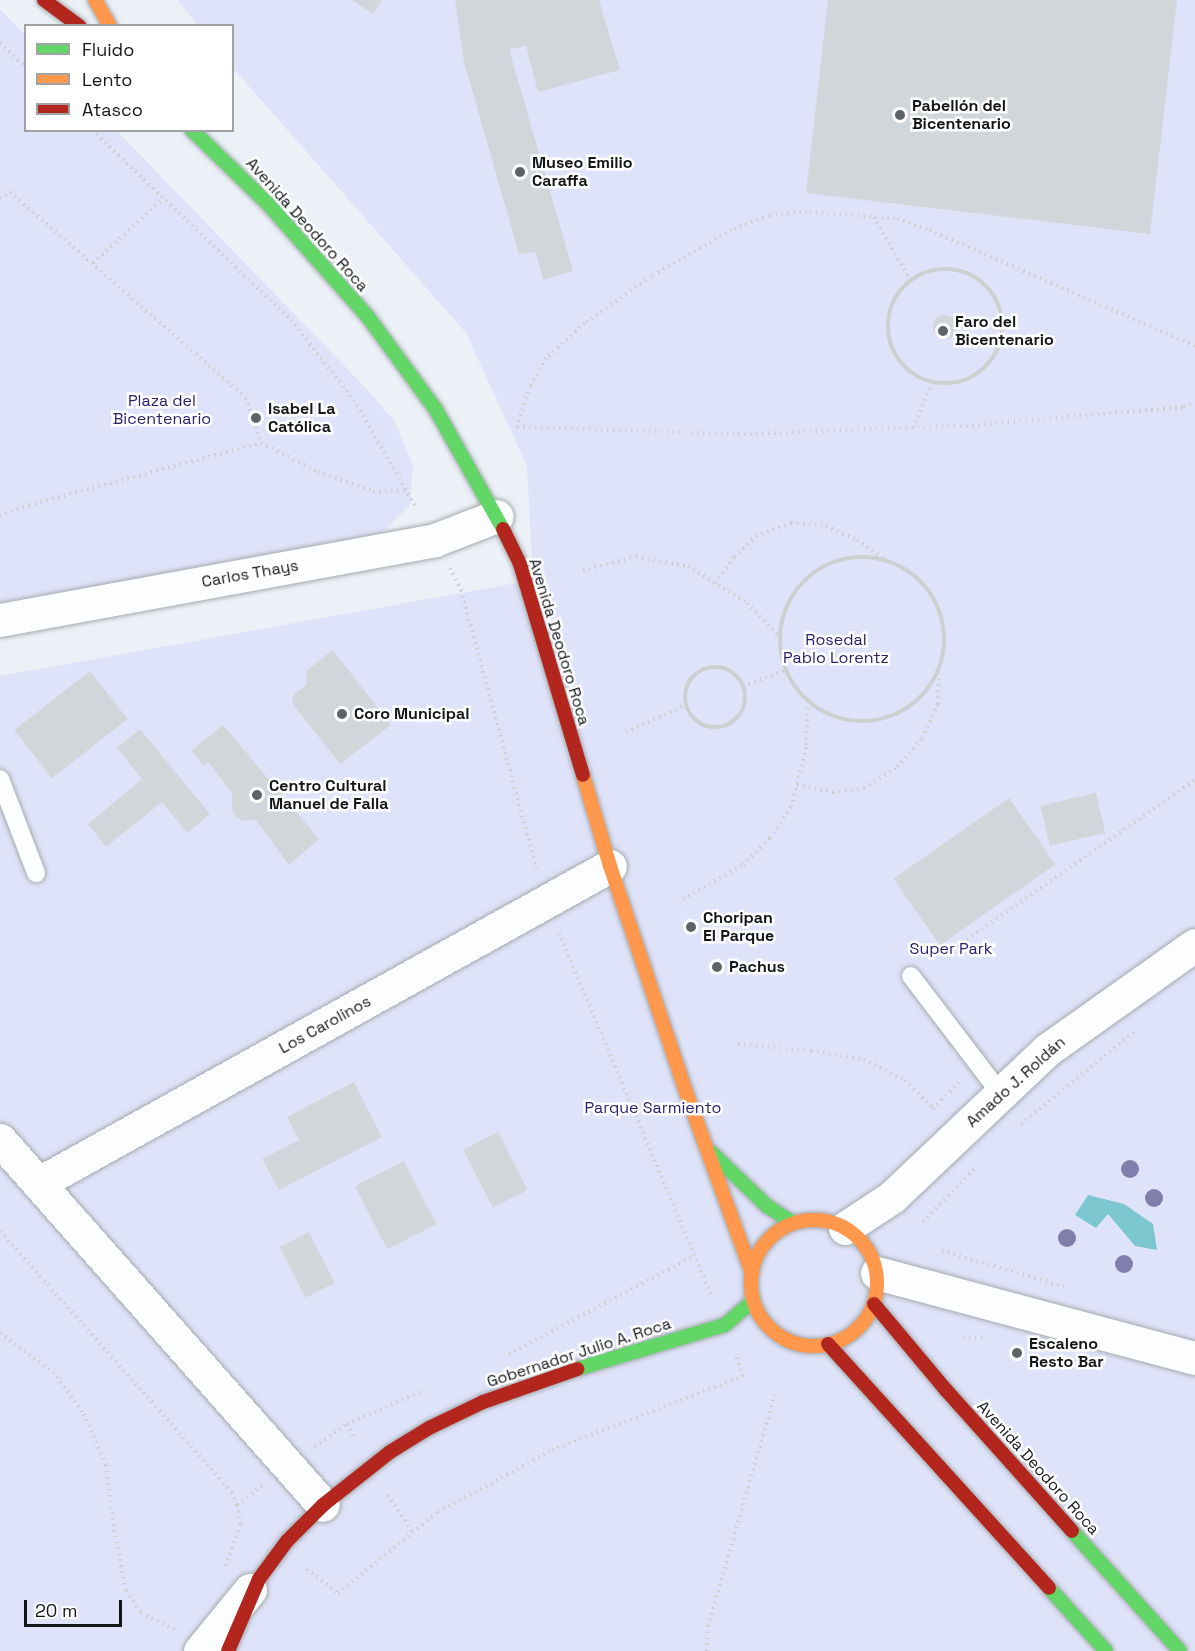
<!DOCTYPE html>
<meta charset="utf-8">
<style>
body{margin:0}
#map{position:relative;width:1195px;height:1651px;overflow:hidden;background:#ebf1f7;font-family:"Space Grotesk",sans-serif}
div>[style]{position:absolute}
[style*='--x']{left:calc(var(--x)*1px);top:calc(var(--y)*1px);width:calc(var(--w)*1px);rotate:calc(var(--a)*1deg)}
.green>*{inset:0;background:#dfe3f9}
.water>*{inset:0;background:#7cc6cf}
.building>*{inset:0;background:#d0d6d9;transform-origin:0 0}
.round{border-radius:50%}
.path>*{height:4px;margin-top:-2px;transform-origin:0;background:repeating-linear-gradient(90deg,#cdcfd1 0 1.5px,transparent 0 6px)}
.path>.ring{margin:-2px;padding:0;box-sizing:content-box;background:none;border:4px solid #cdcfd1;border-radius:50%}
.roads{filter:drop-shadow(0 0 2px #a5aaae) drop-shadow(0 0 2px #a5aaae)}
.lane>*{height:18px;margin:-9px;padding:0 9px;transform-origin:9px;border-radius:9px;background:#fcfdfe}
.street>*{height:33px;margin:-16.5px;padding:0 16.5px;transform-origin:16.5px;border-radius:16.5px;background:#fcfdfe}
.fast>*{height:14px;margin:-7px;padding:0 7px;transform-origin:7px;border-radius:7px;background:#63d668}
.slow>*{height:14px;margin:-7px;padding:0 7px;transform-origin:7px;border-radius:7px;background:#ff974d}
.slow>.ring{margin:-7px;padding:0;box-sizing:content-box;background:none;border:14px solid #ff974d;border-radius:50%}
.jam>*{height:14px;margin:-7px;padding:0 7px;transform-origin:7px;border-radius:7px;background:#b3261e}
.trees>*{width:18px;height:18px;margin:-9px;border-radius:50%;background:#817eab}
.dots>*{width:16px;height:16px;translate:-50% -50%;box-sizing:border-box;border:3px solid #fff;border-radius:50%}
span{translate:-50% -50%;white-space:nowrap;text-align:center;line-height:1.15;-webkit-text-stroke:5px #fff;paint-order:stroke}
.poi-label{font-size:16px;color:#121619;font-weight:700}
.left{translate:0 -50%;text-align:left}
.street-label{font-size:16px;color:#121619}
.park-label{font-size:16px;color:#2b206c}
.legend{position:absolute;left:24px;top:24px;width:210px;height:108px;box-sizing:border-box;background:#fff;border:2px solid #a0a2a3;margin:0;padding:8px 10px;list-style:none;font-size:18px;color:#121619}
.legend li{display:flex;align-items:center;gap:12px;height:30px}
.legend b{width:30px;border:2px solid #a0a2a3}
.scale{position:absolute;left:24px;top:1600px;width:98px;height:27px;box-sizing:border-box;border:3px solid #121619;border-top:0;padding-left:8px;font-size:18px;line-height:21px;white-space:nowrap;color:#121619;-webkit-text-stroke:4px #fff;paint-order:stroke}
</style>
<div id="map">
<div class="green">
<div style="clip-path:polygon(178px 0,1195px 0,1195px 1651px,0 1651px,0 676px,533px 580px,527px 466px,466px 333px,233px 68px,232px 26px,197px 25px)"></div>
<div style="clip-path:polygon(0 9px,25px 35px,26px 130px,117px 131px,366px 388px,395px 422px,413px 465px,410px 505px,382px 533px,0 605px)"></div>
</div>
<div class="water">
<div style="clip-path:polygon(1088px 1195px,1124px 1204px,1153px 1224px,1157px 1250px,1135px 1246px,1108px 1214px,1096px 1228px,1075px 1215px)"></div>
</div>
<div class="building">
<div style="clip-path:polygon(352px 0,382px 0,373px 14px)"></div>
<div style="clip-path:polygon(455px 0,599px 0,620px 70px,538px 92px,526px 46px,509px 49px,573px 271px,543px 280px,536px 252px,519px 254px,464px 62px)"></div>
<div style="clip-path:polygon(828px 0,1177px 0,1150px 234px,806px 193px)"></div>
<div class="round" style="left:933px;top:315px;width:24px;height:24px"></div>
<div style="clip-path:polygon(333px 650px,391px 725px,340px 764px,292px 703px,294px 694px,306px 685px,307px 670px)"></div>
<div style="left:90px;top:671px;width:61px;height:96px;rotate:52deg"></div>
<div style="clip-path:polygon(223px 725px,319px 839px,289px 865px,256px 820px,243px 821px,236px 817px,232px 810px,232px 793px,209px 763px,203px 766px,192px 750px)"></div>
<div style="clip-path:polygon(140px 729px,210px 814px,187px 833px,162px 802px,106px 847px,88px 824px,142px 779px,117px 748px)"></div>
<div style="left:1096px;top:793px;width:41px;height:57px;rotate:77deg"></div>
<div style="left:1009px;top:798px;width:81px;height:141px;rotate:55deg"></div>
<div style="clip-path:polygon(354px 1082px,382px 1137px,279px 1190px,262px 1159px,299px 1140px,287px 1117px)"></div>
<div style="left:498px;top:1132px;width:65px;height:39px;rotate:63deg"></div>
<div style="left:404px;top:1161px;width:71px;height:55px;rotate:63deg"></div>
<div style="left:309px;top:1232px;width:57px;height:33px;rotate:63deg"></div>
</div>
<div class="path">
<div style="--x:0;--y:43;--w:35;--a:43"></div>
<div style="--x:92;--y:130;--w:275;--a:43.7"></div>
<div style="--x:291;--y:320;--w:102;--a:51.8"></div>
<div style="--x:354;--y:400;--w:126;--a:60"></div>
<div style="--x:0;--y:198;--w:12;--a:-31"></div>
<div style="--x:10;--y:192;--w:313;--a:41.1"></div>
<div style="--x:246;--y:398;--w:47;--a:71.6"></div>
<div style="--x:261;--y:443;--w:64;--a:27"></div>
<div style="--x:318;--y:472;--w:58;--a:19.1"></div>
<div style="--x:373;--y:491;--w:32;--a:-2"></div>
<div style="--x:874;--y:217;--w:74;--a:60"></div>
<div style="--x:93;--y:263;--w:96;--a:-42.5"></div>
<div class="ring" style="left:888px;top:269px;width:110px;height:110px"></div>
<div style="--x:1195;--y:346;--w:292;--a:-156.4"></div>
<div style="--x:927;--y:229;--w:34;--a:-161"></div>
<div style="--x:895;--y:218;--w:88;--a:-176.1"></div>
<div style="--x:807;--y:212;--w:38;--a:175"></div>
<div style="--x:769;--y:215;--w:40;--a:158"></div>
<div style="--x:732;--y:230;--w:93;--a:150.4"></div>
<div style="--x:651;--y:276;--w:81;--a:144.5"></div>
<div style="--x:585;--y:323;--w:52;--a:138.1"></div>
<div style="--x:546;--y:358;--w:32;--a:120"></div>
<div style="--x:530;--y:386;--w:43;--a:107.6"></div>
<div style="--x:517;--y:427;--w:221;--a:1.8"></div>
<div style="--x:738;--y:434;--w:222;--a:-2.1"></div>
<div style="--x:960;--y:426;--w:225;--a:-4.8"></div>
<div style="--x:1184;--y:407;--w:12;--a:-20"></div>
<div style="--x:913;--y:428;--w:51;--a:-66.9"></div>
<div style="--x:0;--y:516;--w:31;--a:-21"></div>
<div style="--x:29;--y:505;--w:240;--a:-15"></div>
<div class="ring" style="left:780px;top:557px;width:160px;height:160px"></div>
<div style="--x:450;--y:568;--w:25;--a:63"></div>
<div style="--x:461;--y:590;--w:289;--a:74.8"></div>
<div style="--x:583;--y:570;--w:55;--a:-13.8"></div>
<div style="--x:636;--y:557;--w:53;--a:9.8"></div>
<div style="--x:688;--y:566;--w:70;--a:32.1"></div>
<div style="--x:747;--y:603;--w:48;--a:46.7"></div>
<div style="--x:715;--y:583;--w:32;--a:-54"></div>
<div style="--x:734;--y:557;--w:30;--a:-44"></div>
<div style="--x:756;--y:536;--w:37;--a:-20"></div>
<div style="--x:791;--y:523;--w:35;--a:5"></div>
<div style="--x:826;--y:526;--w:34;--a:24"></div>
<div style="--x:857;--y:540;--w:32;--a:35"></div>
<div class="ring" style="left:685px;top:667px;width:56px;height:56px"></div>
<div style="--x:743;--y:686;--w:46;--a:-20.4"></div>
<div style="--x:626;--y:732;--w:66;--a:-24.2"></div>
<div style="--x:797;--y:785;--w:37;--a:11"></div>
<div style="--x:833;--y:792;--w:31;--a:-7"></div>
<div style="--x:864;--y:788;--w:39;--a:-32"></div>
<div style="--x:897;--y:767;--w:38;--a:-49"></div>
<div style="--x:922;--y:738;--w:38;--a:-65"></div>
<div style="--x:938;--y:704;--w:35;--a:-87"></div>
<div style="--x:683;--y:899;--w:69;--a:-29.5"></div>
<div style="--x:743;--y:865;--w:38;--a:-45"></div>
<div style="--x:770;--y:838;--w:37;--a:-56"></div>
<div style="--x:791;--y:807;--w:64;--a:-75.5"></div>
<div style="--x:807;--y:745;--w:44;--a:-88.7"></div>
<div style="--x:559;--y:933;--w:392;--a:67.2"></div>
<div style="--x:952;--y:950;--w:297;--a:-35"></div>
<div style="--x:738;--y:1044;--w:73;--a:5.5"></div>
<div style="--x:811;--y:1051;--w:54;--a:8.6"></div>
<div style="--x:864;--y:1059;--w:46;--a:27.1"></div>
<div style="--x:905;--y:1080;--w:40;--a:45"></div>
<div style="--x:933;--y:1109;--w:37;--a:-46"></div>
<div style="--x:1021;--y:1124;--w:146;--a:-39.2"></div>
<div style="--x:923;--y:1222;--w:78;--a:-46"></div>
<div style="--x:0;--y:1231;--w:349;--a:48.4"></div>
<div style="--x:232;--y:1492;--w:14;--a:69"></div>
<div style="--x:237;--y:1505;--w:20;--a:79"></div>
<div style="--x:241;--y:1525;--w:47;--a:111.1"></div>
<div style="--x:942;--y:1251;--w:130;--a:16.1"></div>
<div style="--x:0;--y:1333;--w:66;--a:36.3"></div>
<div style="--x:53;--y:1372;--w:52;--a:53.6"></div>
<div style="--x:84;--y:1414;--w:56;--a:66.7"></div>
<div style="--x:106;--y:1465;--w:65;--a:83"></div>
<div style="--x:114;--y:1530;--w:62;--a:78.9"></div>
<div style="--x:126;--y:1591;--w:27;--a:56"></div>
<div style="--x:141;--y:1613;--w:39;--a:26"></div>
<div style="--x:963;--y:1338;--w:21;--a:0"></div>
<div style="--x:509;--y:1354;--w:209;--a:-27.9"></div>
<div style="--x:347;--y:1424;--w:17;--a:62"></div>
<div style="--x:315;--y:1447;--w:39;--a:-36"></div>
<div style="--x:347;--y:1424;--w:82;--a:-23.7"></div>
<div style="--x:388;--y:1495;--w:44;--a:57"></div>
<div style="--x:237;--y:1505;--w:33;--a:-38"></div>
<div style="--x:307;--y:1569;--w:39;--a:38"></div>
<div style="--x:338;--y:1593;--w:129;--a:-39"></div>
<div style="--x:438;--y:1512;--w:130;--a:-28.5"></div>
<div style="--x:552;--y:1450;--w:205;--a:-21.2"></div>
<div style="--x:743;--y:1376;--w:21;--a:-109"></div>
<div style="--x:707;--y:1651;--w:25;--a:-88"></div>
<div style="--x:708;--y:1626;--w:241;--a:-73.9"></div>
</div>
<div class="roads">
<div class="lane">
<div style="--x:0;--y:779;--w:101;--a:69"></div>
<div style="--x:911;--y:976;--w:148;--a:52.7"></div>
</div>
<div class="street">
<div style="--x:0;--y:620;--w:442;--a:-10.4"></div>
<div style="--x:435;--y:540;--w:66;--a:-21.2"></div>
<div style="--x:0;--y:1140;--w:487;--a:48.5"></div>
<div style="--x:39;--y:1183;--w:653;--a:-29.04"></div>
<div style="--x:845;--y:1228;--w:56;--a:-33.4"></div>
<div style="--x:892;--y:1197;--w:214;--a:-43.5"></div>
<div style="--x:1047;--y:1050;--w:181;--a:-35.4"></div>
<div style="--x:877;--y:1273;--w:329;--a:15"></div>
<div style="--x:200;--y:1651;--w:79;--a:-50.7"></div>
</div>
<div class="fast">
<div style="--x:192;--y:130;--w:107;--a:44.2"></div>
<div style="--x:269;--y:205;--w:149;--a:48.5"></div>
<div style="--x:368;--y:317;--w:115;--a:53.8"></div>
<div style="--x:436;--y:410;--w:137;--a:60.6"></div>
<div style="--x:711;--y:1152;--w:78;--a:44"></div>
<div style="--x:767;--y:1206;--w:31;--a:33"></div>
<div style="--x:577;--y:1369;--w:154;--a:-16.6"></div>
<div style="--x:725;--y:1325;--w:38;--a:-41"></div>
<div style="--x:1072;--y:1531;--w:161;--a:48"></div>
<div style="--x:1049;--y:1588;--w:85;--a:47.9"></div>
</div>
<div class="slow">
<div style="--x:95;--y:0;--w:30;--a:60"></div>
<div style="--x:583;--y:775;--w:95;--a:73.5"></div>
<div style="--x:610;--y:866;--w:238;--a:71.4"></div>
<div style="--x:686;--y:1092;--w:193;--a:70"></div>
<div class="ring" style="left:751px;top:1220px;width:112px;height:112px"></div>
</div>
<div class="jam">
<div style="--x:44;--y:0;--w:44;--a:36.6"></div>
<div style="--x:503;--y:529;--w:39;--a:64"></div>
<div style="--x:520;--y:564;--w:220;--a:73.4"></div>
<div style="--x:874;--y:1304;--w:112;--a:50.1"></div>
<div style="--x:946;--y:1390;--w:189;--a:48.2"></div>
<div style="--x:828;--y:1344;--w:329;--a:47.8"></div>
<div style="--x:228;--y:1651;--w:78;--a:-66.7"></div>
<div style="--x:259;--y:1579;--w:47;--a:-53.6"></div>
<div style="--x:287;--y:1541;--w:51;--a:-45"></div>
<div style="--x:323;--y:1505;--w:85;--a:-38.3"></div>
<div style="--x:390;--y:1452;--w:46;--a:-31.6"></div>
<div style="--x:429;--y:1428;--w:60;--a:-25.7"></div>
<div style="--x:483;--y:1402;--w:100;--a:-19.3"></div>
</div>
</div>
<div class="trees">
<div style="left:1130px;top:1169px"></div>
<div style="left:1154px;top:1198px"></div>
<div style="left:1067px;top:1238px"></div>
<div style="left:1124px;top:1264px"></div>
</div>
<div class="dots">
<div style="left:900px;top:115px;background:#5e6367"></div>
<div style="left:520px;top:172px;background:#5e6367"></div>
<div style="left:943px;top:331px;background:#5e6367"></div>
<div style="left:256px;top:418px;background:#5e6367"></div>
<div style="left:342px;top:714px;background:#5e6367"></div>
<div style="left:257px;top:795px;background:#5e6367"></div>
<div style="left:691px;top:927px;background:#5e6367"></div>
<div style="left:717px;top:967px;background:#5e6367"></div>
<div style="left:1017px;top:1353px;background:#5e6367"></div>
</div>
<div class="poi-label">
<span class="left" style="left:912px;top:115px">Pabellón del<br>Bicentenario</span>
<span class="left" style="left:532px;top:172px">Museo Emilio<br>Caraffa</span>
<span class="left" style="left:955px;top:331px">Faro del<br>Bicentenario</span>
<span class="left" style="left:268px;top:418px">Isabel La<br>Católica</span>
<span class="left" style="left:354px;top:714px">Coro Municipal</span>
<span class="left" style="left:269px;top:795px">Centro Cultural<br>Manuel de Falla</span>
<span class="left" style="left:703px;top:927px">Choripan<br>El Parque</span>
<span class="left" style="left:729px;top:967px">Pachus</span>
<span class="left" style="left:1029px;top:1353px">Escaleno<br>Resto Bar</span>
</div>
<div class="street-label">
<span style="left:307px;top:225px;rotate:48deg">Avenida Deodoro Roca</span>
<span style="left:250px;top:574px;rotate:-10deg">Carlos Thays</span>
<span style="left:559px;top:642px;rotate:73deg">Avenida Deodoro Roca</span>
<span style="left:325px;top:1025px;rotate:-29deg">Los Carolinos</span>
<span style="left:1016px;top:1082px;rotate:-42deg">Amado J. Roldán</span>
<span style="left:579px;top:1353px;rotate:-18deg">Gobernador Julio A. Roca</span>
<span style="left:1038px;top:1468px;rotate:48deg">Avenida Deodoro Roca</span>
</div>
<div class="park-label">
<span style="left:162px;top:410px">Plaza del<br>Bicentenario</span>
<span style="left:836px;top:649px">Rosedal<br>Pablo Lorentz</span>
<span style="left:951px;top:949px">Super Park</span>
<span style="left:653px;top:1108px">Parque Sarmiento</span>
</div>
<ul class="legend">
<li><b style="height:8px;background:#63d668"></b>Fluido</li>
<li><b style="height:8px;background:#ff974d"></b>Lento</li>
<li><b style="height:8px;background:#b3261e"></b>Atasco</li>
</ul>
<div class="scale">20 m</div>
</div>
